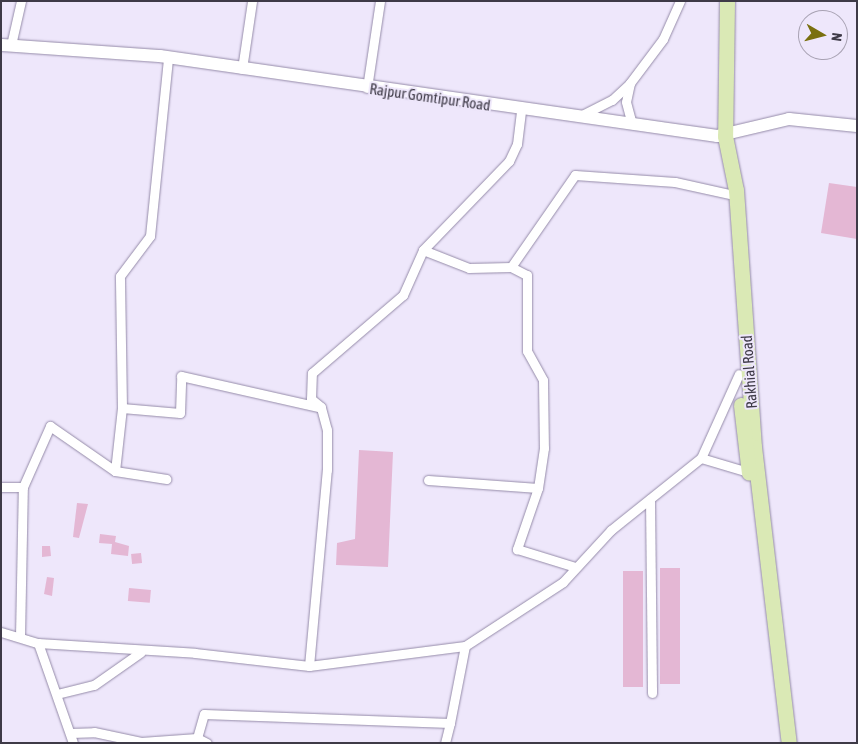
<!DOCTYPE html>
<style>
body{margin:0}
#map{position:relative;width:858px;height:744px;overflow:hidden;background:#eee7fb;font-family:"Asap Condensed",sans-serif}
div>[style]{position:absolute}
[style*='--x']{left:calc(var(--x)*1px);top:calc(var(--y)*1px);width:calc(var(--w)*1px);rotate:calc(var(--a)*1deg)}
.building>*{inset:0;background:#e4b7d4;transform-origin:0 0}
.roads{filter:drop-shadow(0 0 1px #958ba9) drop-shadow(0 0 1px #958ba9)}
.minor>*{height:9px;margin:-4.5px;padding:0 4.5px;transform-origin:4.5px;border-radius:4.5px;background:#fff}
.secondary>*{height:12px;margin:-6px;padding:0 6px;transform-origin:6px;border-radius:6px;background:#fff}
.primary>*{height:15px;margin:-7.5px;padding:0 7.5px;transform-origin:7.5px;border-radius:7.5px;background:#dae9b5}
span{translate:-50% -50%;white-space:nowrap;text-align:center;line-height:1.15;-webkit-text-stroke:4px #eee7fb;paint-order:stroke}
.street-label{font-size:15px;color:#3e3a47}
.frame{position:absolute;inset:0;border:2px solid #3e3a47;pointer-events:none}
.north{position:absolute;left:798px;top:10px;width:50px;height:50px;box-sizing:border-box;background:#eee7fb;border:1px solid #a8a2b3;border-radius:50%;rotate:98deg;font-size:14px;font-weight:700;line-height:20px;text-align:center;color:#3e3a47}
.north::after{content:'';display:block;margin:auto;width:18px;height:22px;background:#7a700f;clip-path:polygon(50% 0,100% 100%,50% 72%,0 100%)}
</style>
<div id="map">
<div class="building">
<div style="clip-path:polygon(829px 183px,857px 187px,857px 239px,821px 233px)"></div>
<div style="clip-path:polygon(359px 450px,393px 452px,388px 567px,336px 565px,337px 543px,355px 539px)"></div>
<div style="clip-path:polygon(77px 503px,88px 504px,79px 538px,73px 537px)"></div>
<div style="clip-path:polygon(100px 534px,116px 536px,115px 542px,129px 546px,128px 556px,111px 554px,112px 544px,99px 543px)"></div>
<div style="clip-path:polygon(42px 546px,50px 546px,51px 556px,42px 557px)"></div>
<div style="left:141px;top:553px;width:10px;height:10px;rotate:84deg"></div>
<div style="left:660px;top:568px;width:20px;height:116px"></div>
<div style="left:623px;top:571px;width:20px;height:116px"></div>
<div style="clip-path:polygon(47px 577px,54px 578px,52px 596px,44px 594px)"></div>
<div style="left:129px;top:588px;width:22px;height:13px;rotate:5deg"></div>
</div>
<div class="roads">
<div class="minor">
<div style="--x:11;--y:45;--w:45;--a:-77.2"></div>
<div style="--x:242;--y:69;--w:69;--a:-81.6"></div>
<div style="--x:630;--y:83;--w:19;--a:102"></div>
<div style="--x:626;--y:102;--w:23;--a:75"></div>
<div style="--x:367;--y:88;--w:88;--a:-81.5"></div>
<div style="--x:580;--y:116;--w:36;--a:-27"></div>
<div style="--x:612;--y:100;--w:25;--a:-43"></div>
<div style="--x:630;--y:83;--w:55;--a:-53.1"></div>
<div style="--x:663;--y:39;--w:42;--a:-65.9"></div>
<div style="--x:423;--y:250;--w:49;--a:21.4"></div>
<div style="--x:469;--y:268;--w:42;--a:-1.4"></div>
<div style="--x:511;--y:267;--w:112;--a:-55.2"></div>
<div style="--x:575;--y:175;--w:100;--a:4"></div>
<div style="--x:675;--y:182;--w:55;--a:12.5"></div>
<div style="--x:511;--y:267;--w:18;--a:27"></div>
<div style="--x:527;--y:275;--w:76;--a:90"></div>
<div style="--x:527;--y:351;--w:33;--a:61"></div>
<div style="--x:543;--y:380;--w:68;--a:89.2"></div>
<div style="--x:544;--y:448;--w:40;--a:98.5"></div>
<div style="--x:538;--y:488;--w:65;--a:109"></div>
<div style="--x:517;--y:549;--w:61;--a:17.2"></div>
<div style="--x:122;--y:408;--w:132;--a:-90.9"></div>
<div style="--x:120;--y:276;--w:50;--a:-53.1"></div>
<div style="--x:150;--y:236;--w:179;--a:-84.2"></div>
<div style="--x:701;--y:458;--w:49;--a:16.6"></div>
<div style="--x:115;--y:471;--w:63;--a:-83.7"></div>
<div style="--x:122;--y:408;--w:58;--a:4.9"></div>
<div style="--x:180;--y:413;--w:37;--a:-88"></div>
<div style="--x:181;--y:376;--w:141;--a:12.7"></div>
<div style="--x:428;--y:480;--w:110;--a:4.2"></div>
<div style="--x:1;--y:487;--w:22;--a:0"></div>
<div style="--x:23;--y:487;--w:67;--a:-66.1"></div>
<div style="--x:50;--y:426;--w:79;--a:34.7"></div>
<div style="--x:115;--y:471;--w:52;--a:8.9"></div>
<div style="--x:650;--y:499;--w:194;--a:89.4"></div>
<div style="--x:1;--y:632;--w:39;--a:17"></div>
<div style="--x:38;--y:643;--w:106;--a:70.7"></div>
<div style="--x:20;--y:637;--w:150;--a:-88.9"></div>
<div style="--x:38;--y:643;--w:157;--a:3.6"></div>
<div style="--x:195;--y:653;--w:115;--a:6.5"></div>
<div style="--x:309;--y:666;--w:157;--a:-7.3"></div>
<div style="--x:465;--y:646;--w:117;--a:-33.1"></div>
<div style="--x:563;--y:582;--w:71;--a:-47.3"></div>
<div style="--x:611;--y:530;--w:115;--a:-38.7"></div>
<div style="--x:701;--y:458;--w:92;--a:-65.7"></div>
<div style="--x:309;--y:666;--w:197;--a:-84.8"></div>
<div style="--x:327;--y:470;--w:40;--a:-90"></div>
<div style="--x:327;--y:430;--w:24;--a:-105"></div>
<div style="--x:321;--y:407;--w:13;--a:-141"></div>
<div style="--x:311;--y:399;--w:26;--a:-88"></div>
<div style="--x:312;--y:373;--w:120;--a:-40.6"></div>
<div style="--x:403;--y:295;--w:49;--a:-66"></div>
<div style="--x:423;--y:250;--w:124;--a:-46"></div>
<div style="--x:509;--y:161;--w:19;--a:-65"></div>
<div style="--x:517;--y:144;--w:35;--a:-83"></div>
<div style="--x:57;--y:694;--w:38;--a:-14"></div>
<div style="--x:94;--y:685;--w:57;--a:-35.1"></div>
<div style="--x:70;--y:733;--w:24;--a:-2"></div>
<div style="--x:94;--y:732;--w:48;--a:12"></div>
<div style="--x:141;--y:742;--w:56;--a:-4.1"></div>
<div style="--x:197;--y:738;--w:25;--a:-74"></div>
<div style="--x:204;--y:714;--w:246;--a:2.1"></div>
<div style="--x:450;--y:723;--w:78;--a:-79"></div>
<div style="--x:197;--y:738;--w:11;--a:27"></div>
<div style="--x:445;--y:743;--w:21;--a:-76"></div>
</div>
<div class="secondary">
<div style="--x:1;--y:45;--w:159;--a:4"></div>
<div style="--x:160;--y:56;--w:563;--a:8.17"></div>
<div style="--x:717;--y:136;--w:74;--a:-13.3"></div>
<div style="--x:789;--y:119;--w:68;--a:5.9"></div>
</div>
<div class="primary">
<div style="--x:727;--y:1;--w:135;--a:90.8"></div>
<div style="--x:725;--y:136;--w:55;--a:78.5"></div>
<div style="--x:736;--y:190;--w:258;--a:86"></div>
<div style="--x:754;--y:447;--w:298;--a:83.3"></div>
<div style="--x:741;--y:405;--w:68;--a:83.3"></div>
</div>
</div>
<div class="street-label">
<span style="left:430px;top:97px;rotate:8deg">Rajpur Gomtipur Road</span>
<span style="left:749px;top:372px;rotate:-94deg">Rakhial Road</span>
</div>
<div class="frame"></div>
<div class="north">N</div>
</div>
